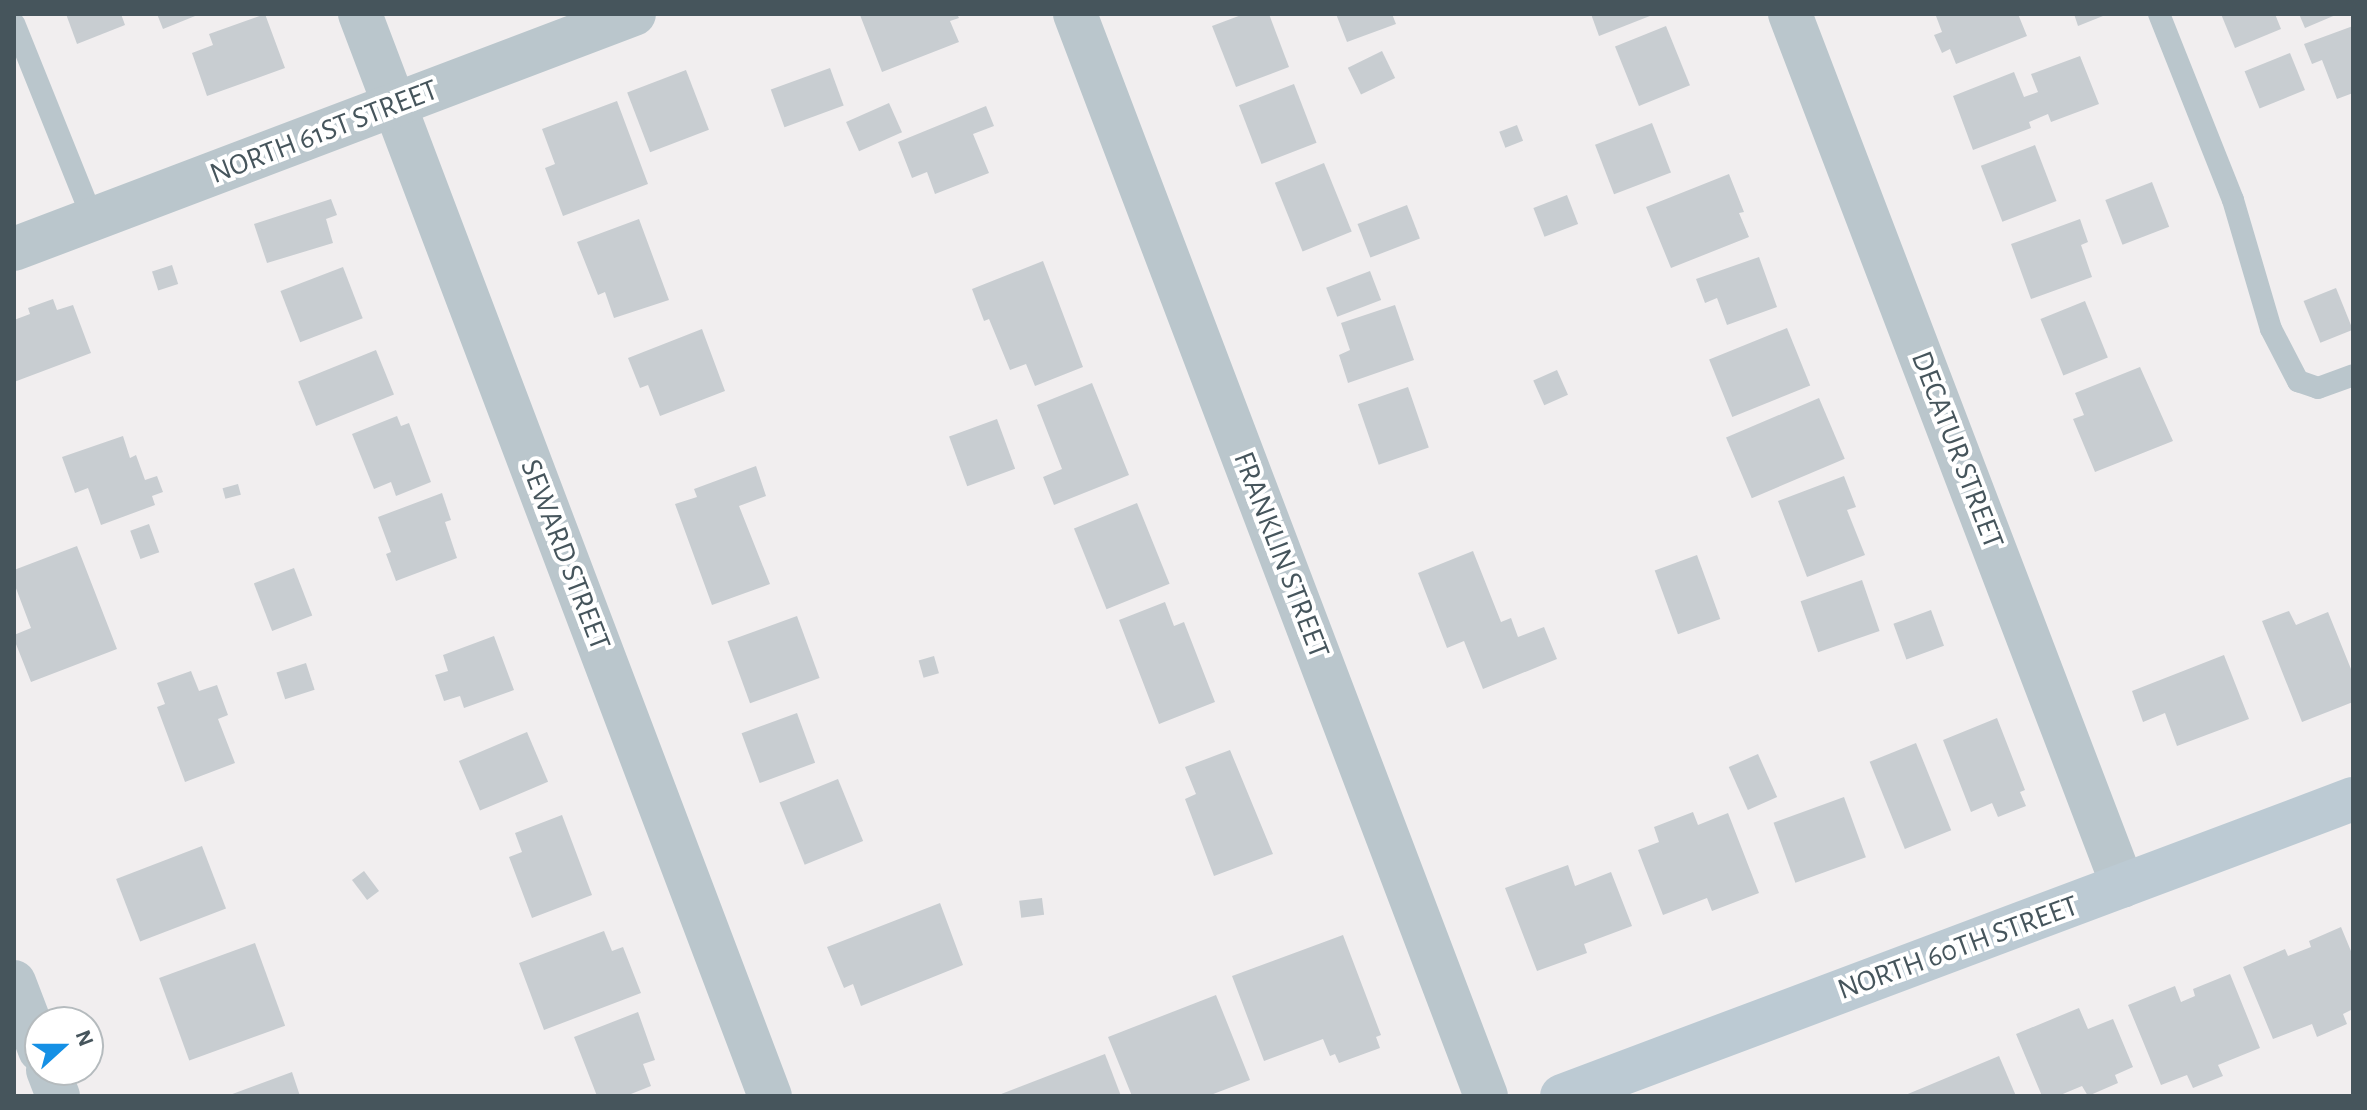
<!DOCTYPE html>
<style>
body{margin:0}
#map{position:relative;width:2367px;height:1110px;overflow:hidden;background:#f1eeef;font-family:"Alegreya Sans",sans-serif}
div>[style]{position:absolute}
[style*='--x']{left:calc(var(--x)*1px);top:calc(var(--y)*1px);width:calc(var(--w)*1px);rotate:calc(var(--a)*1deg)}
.building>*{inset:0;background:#c8cdd1;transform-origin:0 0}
.lane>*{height:22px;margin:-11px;padding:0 11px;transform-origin:11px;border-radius:11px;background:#bac6cc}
.street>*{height:44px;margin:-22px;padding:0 22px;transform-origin:22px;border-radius:22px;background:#bac6cc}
.secondary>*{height:44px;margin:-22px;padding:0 22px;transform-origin:22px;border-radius:22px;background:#bccad3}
span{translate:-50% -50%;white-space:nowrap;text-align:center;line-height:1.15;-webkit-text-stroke:8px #fff;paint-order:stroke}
.street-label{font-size:30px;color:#46555c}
.frame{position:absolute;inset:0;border:16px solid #46555c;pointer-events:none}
.north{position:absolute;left:24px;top:1006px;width:80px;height:80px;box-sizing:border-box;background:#fff;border:2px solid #b5bbbe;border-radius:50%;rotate:69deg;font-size:22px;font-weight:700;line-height:32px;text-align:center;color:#46555c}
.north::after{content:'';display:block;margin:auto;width:28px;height:36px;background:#1590e5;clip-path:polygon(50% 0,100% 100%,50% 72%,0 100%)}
</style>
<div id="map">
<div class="building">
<div style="clip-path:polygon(66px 14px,121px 14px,125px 25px,77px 44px)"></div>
<div style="clip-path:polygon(157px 14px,200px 14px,163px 29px)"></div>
<div style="clip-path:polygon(265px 14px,285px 68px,207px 96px,192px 53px,213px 45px,209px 34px)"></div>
<div style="clip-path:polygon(957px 14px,959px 18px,950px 21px,959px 42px,882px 72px,860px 15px)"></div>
<div style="clip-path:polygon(1244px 14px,1269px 14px,1289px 67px,1236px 87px,1212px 26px)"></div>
<div style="clip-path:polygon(1336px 14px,1392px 14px,1396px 24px,1347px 42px)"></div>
<div style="clip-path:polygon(1591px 14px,1655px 14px,1599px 36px)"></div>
<div style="clip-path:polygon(1940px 14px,2018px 14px,2027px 36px,1956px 64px,1950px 49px,1942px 53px,1934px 35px,1942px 32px,1936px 16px)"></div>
<div style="clip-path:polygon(2074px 14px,2108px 14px,2078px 26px)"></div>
<div style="clip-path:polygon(2221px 14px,2275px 14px,2281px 29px,2235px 48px)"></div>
<div style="clip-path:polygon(2299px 14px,2338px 14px,2305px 28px)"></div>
<div style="left:1666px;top:26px;width:64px;height:55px;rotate:68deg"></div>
<div style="clip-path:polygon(2353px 26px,2353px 93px,2337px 99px,2322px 60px,2312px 64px,2304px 44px)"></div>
<div style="left:1382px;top:51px;width:30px;height:38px;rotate:64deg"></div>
<div style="left:2290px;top:53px;width:40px;height:49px;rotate:68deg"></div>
<div style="clip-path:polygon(2080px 56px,2099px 104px,2051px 122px,2048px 114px,2029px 122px,2031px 128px,1973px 150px,1953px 96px,2014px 72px,2024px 97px,2038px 92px,2031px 74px)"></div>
<div style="left:830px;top:68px;width:40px;height:63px;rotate:70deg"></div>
<div style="left:686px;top:70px;width:64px;height:63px;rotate:69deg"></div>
<div style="left:1294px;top:84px;width:63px;height:59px;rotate:69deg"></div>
<div style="clip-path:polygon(617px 101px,648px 184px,563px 216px,545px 168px,555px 164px,542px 129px)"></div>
<div style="left:889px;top:103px;width:32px;height:47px;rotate:66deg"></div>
<div style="clip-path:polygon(986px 106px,994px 126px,973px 134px,989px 173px,935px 194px,927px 172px,912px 178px,898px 142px)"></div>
<div style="left:1652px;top:123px;width:53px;height:61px;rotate:69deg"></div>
<div style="left:1517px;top:125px;width:17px;height:19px;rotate:69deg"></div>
<div style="left:2035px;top:145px;width:60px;height:58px;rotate:69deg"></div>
<div style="left:1324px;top:163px;width:74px;height:53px;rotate:68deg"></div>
<div style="clip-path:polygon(1729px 174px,1744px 212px,1739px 213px,1749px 237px,1671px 268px,1646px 207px)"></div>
<div style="left:2152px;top:182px;width:48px;height:50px;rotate:69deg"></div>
<div style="left:1567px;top:195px;width:31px;height:36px;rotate:69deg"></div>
<div style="clip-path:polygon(331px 199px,337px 215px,326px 219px,333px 243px,267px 263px,254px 224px)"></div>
<div style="left:1407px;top:205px;width:36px;height:53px;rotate:69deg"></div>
<div style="clip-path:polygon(639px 219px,669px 300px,614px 318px,605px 292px,598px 295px,577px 242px)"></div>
<div style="clip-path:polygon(2080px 219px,2088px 242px,2081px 245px,2092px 277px,2031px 299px,2011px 244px)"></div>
<div style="clip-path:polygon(1759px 257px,1777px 307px,1727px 325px,1717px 298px,1705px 303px,1696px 279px)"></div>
<div style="clip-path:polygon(1043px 261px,1083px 367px,1035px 386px,1026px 364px,1010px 370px,989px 319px,984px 321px,972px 289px)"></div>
<div style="left:172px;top:265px;width:20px;height:21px;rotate:72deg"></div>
<div style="left:343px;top:267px;width:55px;height:67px;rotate:69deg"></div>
<div style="left:1370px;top:271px;width:31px;height:47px;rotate:69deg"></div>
<div style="left:2336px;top:288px;width:45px;height:35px;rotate:68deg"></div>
<div style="clip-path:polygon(53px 299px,57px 310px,73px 305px,91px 353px,14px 382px,14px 320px,30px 314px,28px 308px)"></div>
<div style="left:2085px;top:301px;width:61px;height:48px;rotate:68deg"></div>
<div style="clip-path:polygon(1395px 305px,1414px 360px,1348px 383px,1339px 355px,1350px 350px,1341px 323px)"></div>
<div style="left:1787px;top:328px;width:62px;height:84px;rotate:68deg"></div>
<div style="clip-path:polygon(702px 329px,725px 391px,660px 416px,648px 385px,640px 388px,628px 358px)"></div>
<div style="left:376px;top:350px;width:48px;height:84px;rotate:68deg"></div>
<div style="clip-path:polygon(2140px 367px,2173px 441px,2095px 472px,2073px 419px,2084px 415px,2075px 393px)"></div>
<div style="left:1557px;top:370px;width:27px;height:26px;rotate:66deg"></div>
<div style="clip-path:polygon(1092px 383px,1129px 475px,1054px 505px,1043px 477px,1062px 469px,1037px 405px)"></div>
<div style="left:1408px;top:387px;width:64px;height:53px;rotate:71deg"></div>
<div style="left:1819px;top:398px;width:66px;height:101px;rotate:67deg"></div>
<div style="clip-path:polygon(397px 416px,401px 426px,409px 423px,431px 482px,396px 496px,391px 482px,374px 489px,352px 434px)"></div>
<div style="left:997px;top:419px;width:53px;height:51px;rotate:70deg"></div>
<div style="clip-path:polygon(123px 436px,130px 458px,136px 455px,145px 480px,157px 476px,163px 492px,152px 496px,155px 505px,101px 525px,88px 488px,75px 493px,62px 457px)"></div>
<div style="clip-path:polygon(756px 466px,766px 496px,739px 506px,770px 584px,712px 605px,675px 504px,697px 497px,694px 489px)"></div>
<div style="clip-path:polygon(1844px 476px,1856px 507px,1847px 510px,1865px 555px,1807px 577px,1778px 501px)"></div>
<div style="left:238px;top:484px;width:11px;height:16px;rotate:75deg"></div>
<div style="clip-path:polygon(442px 493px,451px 520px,445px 522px,457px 558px,396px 581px,386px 554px,391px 552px,378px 517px)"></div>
<div style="left:1137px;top:503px;width:87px;height:68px;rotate:68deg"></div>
<div style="left:149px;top:524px;width:30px;height:20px;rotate:70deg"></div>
<div style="clip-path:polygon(77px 546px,117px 649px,31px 682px,14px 639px,14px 635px,31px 628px,14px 583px,14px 570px)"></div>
<div style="clip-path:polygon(1473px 551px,1501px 622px,1511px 618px,1518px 637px,1544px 627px,1557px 659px,1483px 689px,1464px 641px,1447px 648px,1418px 573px)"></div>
<div style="left:1697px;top:555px;width:68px;height:45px;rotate:70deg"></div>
<div style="left:294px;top:568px;width:51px;height:43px;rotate:69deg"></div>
<div style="left:1862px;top:580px;width:54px;height:65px;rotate:71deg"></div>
<div style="clip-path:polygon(1165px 602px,1174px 626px,1184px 622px,1215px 702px,1159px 724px,1119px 620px)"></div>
<div style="left:1931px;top:610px;width:38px;height:40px;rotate:70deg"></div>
<div style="clip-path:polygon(2289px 611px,2296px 625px,2328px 612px,2353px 674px,2353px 702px,2302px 722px,2262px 621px)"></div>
<div style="left:797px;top:616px;width:66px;height:74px;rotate:70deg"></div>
<div style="clip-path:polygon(494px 636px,514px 690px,464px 708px,460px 696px,444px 701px,435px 675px,448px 671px,443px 655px)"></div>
<div style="clip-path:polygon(2224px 655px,2249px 719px,2177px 746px,2165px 713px,2143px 722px,2132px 691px)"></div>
<div style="left:934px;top:656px;width:18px;height:16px;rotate:74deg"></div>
<div style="left:306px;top:663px;width:28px;height:31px;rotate:72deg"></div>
<div style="clip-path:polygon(191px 671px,199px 691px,217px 685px,228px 715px,218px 719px,235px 763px,185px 782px,157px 707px,165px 704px,157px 683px)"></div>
<div style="left:797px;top:713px;width:53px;height:59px;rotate:70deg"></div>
<div style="clip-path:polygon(1997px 718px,2025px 790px,2020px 792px,2026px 806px,1998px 817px,1992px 803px,1971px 812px,1943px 740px)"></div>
<div style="left:527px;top:732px;width:54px;height:74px;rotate:67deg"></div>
<div style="left:1916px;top:743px;width:94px;height:50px;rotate:68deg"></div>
<div style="clip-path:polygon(1230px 750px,1273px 854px,1214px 876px,1185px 799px,1196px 794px,1185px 767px)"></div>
<div style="left:1758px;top:754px;width:47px;height:32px;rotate:66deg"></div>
<div style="left:838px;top:779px;width:67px;height:63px;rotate:68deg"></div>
<div style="left:1844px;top:797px;width:64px;height:75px;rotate:70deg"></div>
<div style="clip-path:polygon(1693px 812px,1698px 825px,1728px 813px,1759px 893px,1712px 911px,1707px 898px,1663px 915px,1638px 850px,1659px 842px,1654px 827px)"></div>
<div style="clip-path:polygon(562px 815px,592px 895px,532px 918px,509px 857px,522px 852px,515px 833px)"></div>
<div style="left:202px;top:846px;width:67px;height:92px;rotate:69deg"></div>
<div style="clip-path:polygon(1568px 865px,1575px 886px,1611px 872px,1632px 926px,1584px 944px,1587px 953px,1537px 971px,1505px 888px)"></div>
<div style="left:364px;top:871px;width:25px;height:15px;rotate:53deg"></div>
<div style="left:1042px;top:898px;width:17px;height:23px;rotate:83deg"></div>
<div style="clip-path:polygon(940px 903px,963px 965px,861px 1006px,853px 984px,844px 988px,827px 947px)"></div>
<div style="clip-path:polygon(2341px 927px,2353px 956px,2353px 1009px,2343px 1014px,2347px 1024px,2317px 1037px,2312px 1024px,2273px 1039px,2243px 967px,2285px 949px,2288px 956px,2311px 947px,2309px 941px)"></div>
<div style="clip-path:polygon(604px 931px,612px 951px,623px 947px,641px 993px,544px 1030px,519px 963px)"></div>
<div style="clip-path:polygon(1343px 935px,1381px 1035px,1376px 1037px,1380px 1048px,1339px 1063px,1335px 1054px,1330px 1056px,1323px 1039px,1264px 1061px,1232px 976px)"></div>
<div style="left:255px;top:943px;width:88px;height:102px;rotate:70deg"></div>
<div style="clip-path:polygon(2230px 974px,2260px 1048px,2218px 1065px,2223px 1076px,2193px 1088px,2187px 1075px,2161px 1085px,2128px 1005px,2175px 986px,2181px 1002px,2195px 996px,2193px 989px)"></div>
<div style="clip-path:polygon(1216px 995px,1250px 1080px,1208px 1096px,1132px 1096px,1108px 1037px)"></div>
<div style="clip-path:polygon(2079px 1008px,2088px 1029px,2113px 1019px,2133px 1067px,2115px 1075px,2118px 1083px,2088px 1096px,2082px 1086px,2058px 1096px,2042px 1096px,2016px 1034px)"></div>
<div style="clip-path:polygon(638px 1012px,655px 1060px,643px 1064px,651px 1086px,626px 1096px,597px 1096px,574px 1037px)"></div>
<div style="clip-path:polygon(1105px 1054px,1121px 1096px,996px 1096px)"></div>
<div style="clip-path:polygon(1999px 1056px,2016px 1096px,1903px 1096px)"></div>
<div style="clip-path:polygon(292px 1072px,300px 1096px,227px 1096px)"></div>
</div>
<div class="lane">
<div style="--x:2159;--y:14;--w:200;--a:68.3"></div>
<div style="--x:2233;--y:200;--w:134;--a:73.6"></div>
<div style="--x:2271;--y:329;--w:59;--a:62.6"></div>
<div style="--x:2298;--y:381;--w:21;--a:19"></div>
<div style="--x:2318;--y:388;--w:37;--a:-20"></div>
<div style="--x:14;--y:23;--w:212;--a:68.1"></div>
</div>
<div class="street">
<div style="--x:360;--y:14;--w:1157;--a:69.25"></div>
<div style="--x:1075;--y:14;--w:1157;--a:69.2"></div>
<div style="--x:1790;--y:14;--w:933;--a:69.1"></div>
<div style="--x:14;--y:249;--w:663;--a:-20.76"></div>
<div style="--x:14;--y:982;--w:73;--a:69.1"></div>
<div style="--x:48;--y:1070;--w:28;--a:69"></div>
</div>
<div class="secondary">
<div style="--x:1562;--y:1096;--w:845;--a:-20.58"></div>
</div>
<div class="street-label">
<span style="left:324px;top:132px;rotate:-21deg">NORTH 61ST STREET</span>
<span style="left:1957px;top:450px;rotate:69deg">DECATUR STREET</span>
<span style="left:565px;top:555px;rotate:69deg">SEWARD STREET</span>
<span style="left:1281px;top:555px;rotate:69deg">FRANKLIN STREET</span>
<span style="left:1958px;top:948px;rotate:-20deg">NORTH 60TH STREET</span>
</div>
<div class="frame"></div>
<div class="north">N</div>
</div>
